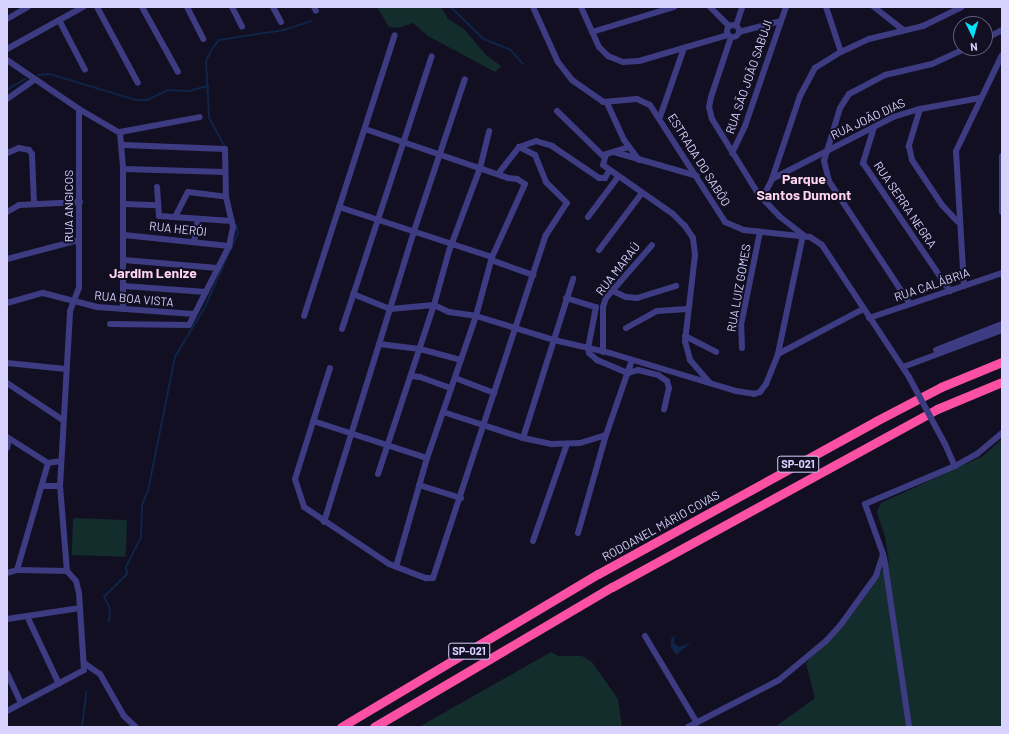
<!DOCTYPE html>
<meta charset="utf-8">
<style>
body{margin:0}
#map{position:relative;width:1009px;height:734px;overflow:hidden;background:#120f23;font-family:Barlow,sans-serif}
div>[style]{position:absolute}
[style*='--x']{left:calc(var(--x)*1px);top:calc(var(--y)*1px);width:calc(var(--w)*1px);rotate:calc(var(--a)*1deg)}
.green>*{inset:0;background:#122d2c;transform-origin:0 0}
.water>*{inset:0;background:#0e2548}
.stream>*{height:1.5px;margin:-0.75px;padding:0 0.75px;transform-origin:0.75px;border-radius:0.75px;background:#0e2548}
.minor>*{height:6px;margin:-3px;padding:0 3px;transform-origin:3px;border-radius:3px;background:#3d3b81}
.minor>.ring{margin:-3px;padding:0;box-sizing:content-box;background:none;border:6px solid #3d3b81;border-radius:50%}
.highway>*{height:9px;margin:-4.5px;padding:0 4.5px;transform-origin:4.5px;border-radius:4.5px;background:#fb50a3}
.minor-bridge>*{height:6px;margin:-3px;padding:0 3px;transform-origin:3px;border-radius:3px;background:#3d3b81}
span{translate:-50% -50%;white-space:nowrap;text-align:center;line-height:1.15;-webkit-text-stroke:4px #120f23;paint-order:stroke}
.shield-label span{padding:1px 3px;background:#120f23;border:1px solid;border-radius:3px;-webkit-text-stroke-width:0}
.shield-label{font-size:11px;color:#d7d2fe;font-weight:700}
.street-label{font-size:12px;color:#d7d2fe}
.quarter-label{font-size:14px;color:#fed4ef;font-weight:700}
.frame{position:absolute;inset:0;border:8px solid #d7d2fe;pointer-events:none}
.north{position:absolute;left:953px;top:16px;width:40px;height:40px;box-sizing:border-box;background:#120f23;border:1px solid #615d7b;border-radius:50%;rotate:175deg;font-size:11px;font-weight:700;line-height:16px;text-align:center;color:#d7d2fe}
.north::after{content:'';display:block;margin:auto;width:14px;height:18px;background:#05e1f7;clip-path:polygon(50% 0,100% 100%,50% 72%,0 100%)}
</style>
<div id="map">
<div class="green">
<div style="clip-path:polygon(377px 7px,441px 7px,448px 19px,464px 29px,486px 55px,501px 66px,495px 72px,428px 36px,413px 23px,399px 28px,389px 27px)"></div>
<div style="clip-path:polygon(1002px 439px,1002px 727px,775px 727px,815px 698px,806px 663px,889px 562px,885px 537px,877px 512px,881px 503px,983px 456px)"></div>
<div style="left:73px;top:518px;width:54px;height:37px;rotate:2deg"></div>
<div style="clip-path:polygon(551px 652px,558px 656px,582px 656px,592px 662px,618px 699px,622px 727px,419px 727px)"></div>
</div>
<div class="water">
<div style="clip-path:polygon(675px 635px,674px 643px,679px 647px,691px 643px,676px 655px,671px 647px,671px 639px)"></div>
</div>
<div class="stream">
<div style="--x:451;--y:7;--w:46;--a:44.1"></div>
<div style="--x:484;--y:39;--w:29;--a:22"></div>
<div style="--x:511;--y:50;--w:18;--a:49"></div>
<div style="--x:38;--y:75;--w:12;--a:-5"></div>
<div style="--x:50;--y:74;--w:90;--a:16.8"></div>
<div style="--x:136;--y:100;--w:11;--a:0"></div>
<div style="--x:147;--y:100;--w:23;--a:-25"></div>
<div style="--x:168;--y:90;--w:21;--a:3"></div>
<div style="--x:189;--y:91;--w:20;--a:-15"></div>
<div style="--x:7;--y:90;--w:21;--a:-31"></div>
<div style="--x:225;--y:147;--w:33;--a:-119"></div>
<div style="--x:209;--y:118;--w:57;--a:-93"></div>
<div style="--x:206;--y:61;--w:13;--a:-63"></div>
<div style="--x:212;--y:49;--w:11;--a:-52"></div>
<div style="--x:219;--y:40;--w:66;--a:-8.7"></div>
<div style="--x:284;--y:30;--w:29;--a:-18"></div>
<div style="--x:227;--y:150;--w:22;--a:87"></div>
<div style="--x:109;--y:622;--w:13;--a:-86"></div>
<div style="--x:110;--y:609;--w:13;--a:-117"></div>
<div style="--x:104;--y:597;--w:33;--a:-45"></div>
<div style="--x:127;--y:574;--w:7;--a:-98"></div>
<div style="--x:126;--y:567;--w:34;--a:-63"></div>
<div style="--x:141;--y:537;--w:32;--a:-88"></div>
<div style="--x:142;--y:505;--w:15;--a:-67"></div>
<div style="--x:148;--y:491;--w:137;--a:-78.6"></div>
<div style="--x:175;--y:357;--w:56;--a:-58.9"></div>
<div style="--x:204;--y:309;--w:83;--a:-65.9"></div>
<div style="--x:238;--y:233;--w:8;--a:-104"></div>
<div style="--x:82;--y:727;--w:35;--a:-83"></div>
</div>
<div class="minor">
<div style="--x:97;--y:7;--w:86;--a:61.7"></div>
<div style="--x:142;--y:7;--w:74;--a:61"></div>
<div style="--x:187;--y:7;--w:36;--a:63"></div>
<div style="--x:232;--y:7;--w:22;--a:63"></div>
<div style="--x:273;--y:7;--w:17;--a:62"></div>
<div style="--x:314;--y:7;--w:4;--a:63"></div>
<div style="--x:533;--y:7;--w:60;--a:65.6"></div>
<div style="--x:558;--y:62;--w:23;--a:52"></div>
<div style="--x:572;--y:80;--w:38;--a:35"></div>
<div style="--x:603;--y:102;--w:34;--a:-5"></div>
<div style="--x:637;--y:99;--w:14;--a:25"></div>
<div style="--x:650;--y:105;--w:139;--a:57.3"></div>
<div style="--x:725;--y:222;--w:21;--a:23"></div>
<div style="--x:744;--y:230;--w:66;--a:6.1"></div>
<div style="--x:810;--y:237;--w:14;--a:34"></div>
<div style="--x:822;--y:245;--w:158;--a:56.6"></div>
<div style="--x:581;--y:7;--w:44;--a:65.8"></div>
<div style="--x:599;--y:47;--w:13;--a:45"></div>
<div style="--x:608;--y:56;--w:16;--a:22"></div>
<div style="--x:623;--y:62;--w:16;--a:-4"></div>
<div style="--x:639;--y:61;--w:93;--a:-16.3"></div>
<div style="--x:710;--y:7;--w:27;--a:45"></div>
<div style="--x:826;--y:7;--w:47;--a:71.6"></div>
<div style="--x:874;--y:7;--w:37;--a:38"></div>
<div style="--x:7;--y:19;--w:24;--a:-30"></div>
<div style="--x:59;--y:20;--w:56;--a:62.5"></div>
<div class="ring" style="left:727px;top:25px;width:6px;height:6px"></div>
<div style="--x:736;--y:26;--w:20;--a:-72"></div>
<div style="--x:592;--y:32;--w:86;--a:-17"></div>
<div style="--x:739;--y:32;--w:43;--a:-14.7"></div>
<div style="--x:731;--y:37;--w:63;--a:108.4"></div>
<div style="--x:711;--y:97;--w:10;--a:101"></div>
<div style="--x:709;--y:107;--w:12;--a:76"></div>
<div style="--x:712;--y:119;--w:89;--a:58.3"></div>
<div style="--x:759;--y:195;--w:29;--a:46"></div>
<div style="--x:779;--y:216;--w:31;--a:38"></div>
<div style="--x:803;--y:235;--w:122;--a:101.9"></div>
<div style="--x:985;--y:39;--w:19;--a:-28"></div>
<div style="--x:7;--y:49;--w:87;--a:-28.9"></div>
<div style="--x:7;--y:60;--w:87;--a:34.2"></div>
<div style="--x:79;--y:109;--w:48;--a:30.3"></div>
<div style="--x:120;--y:133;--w:36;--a:85"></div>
<div style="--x:123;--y:169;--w:140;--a:90"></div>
<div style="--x:7;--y:99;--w:33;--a:-35"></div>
<div style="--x:607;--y:103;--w:41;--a:65.3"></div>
<div style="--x:624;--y:140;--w:25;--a:53"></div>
<div style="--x:920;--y:109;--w:39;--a:107"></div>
<div style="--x:909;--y:146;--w:14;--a:78"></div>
<div style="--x:912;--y:160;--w:54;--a:56.3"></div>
<div style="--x:942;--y:205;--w:23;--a:47"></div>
<div style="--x:557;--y:111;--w:66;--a:44.4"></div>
<div style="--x:660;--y:117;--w:73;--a:-70.8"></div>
<div style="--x:874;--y:127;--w:38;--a:107"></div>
<div style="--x:863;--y:163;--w:155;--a:55.8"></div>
<div style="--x:365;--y:129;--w:151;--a:18.9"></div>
<div style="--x:508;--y:178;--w:9;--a:6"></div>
<div style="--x:517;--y:179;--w:9;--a:32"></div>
<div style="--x:525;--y:184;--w:80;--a:114.3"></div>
<div style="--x:492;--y:257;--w:61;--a:105.2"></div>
<div style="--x:476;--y:316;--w:150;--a:109"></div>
<div style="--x:427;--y:458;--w:113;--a:105.9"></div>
<div style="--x:120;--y:132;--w:81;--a:-10.6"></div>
<div style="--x:629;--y:147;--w:24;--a:163"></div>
<div style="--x:606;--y:154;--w:11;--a:105"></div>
<div style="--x:603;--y:165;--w:85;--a:35"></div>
<div style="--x:673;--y:214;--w:17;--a:45"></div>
<div style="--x:685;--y:226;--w:14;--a:56"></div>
<div style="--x:693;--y:238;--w:17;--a:83"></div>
<div style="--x:695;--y:255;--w:87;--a:96.6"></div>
<div style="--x:685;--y:341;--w:20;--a:75"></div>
<div style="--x:690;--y:360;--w:29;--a:49"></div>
<div style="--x:614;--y:152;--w:86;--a:16.1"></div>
<div style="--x:7;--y:153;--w:13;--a:-23"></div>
<div style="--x:19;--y:148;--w:10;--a:11"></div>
<div style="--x:29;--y:150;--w:5;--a:53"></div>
<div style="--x:32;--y:154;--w:50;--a:87.7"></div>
<div style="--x:732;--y:153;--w:30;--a:-64"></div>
<div style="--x:745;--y:126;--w:126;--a:-71"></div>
<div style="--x:1002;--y:156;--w:56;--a:90"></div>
<div style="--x:123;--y:169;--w:102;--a:1.7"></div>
<div style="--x:498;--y:174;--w:34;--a:-52"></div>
<div style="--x:519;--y:147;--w:18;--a:-19"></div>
<div style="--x:536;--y:141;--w:17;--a:17"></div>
<div style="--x:552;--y:146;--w:57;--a:34.2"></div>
<div style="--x:599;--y:178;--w:6;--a:0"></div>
<div style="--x:605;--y:178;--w:8;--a:-60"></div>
<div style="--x:772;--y:179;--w:136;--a:-27.1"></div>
<div style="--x:893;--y:117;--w:28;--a:-17"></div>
<div style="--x:920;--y:109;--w:61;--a:-10.4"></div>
<div style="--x:157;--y:187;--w:29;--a:86"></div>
<div style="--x:159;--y:216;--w:73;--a:3.9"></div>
<div style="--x:762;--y:199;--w:22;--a:-63"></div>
<div style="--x:772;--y:179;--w:88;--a:-71.4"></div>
<div style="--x:800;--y:96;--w:32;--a:-62"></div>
<div style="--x:815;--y:68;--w:31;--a:-32"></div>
<div style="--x:841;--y:52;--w:31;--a:-25"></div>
<div style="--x:869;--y:39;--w:56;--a:-13.5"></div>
<div style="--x:923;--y:26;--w:43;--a:-26"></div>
<div style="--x:124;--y:204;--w:33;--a:2"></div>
<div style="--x:339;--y:207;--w:161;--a:18.1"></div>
<div style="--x:7;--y:212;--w:14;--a:-30"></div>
<div style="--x:19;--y:205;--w:61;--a:-2.8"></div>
<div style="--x:175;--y:217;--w:28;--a:-63"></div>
<div style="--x:188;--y:192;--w:38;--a:7"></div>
<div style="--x:588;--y:217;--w:50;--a:-53.1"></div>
<div style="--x:124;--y:235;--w:106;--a:6"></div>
<div style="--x:194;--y:242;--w:23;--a:-80"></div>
<div style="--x:599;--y:250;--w:71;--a:-53"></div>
<div style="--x:7;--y:259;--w:74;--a:-14.8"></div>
<div style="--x:124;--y:260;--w:94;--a:4.9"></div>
<div style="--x:491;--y:260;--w:45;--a:19.7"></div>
<div style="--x:124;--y:286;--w:82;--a:4.2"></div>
<div style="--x:964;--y:286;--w:135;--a:-93.4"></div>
<div style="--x:956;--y:151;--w:106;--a:-64.4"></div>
<div style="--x:613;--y:291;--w:14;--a:25"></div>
<div style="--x:626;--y:297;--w:11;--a:5"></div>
<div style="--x:637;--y:298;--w:41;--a:-17.1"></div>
<div style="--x:353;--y:294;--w:40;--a:22"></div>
<div style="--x:390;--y:309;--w:44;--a:-5.2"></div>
<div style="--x:434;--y:305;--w:17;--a:25"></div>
<div style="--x:449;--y:312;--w:27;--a:8"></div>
<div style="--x:476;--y:316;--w:82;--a:17.1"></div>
<div style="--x:554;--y:340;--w:57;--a:13.1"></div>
<div style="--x:610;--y:353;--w:132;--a:16.8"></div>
<div style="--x:736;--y:391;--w:18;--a:9"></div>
<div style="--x:754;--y:394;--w:6;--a:-18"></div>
<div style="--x:760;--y:392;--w:10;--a:-53"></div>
<div style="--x:766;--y:384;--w:32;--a:-68"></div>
<div style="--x:778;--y:354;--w:96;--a:-27.9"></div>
<div style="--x:566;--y:298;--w:31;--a:17"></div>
<div style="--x:596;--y:307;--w:42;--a:101"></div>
<div style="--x:588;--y:348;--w:5;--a:79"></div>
<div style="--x:589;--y:353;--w:11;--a:41"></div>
<div style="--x:597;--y:360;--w:34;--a:23"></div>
<div style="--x:628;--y:373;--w:10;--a:-17"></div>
<div style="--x:638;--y:370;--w:21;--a:14"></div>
<div style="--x:658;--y:375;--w:11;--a:34"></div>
<div style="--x:667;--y:381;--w:7;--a:74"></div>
<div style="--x:669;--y:388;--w:22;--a:103"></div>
<div style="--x:7;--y:303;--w:37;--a:-16"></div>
<div style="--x:43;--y:293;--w:56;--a:14.5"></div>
<div style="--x:97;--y:307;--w:97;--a:4.1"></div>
<div style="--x:910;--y:304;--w:147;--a:-123.4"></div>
<div style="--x:829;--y:181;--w:21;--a:-104"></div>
<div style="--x:824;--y:161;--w:55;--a:-73.2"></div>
<div style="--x:840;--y:108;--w:17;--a:-57"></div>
<div style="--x:849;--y:94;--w:41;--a:-27.8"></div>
<div style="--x:885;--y:75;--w:48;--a:-13.2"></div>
<div style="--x:932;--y:64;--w:38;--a:-25"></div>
<div style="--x:304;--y:316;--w:295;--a:-72.1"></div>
<div style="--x:869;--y:318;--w:140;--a:-18.7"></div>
<div style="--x:110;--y:324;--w:79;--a:0.7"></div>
<div style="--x:189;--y:325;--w:89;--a:-63.1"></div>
<div style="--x:229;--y:246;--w:19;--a:-78"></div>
<div style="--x:233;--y:227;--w:31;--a:-103"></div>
<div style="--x:226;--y:197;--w:48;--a:-91.2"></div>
<div style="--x:225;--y:149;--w:102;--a:-177.8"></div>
<div style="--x:626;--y:328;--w:35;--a:-29"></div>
<div style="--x:657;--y:311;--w:30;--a:-4"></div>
<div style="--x:342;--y:329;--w:287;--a:-71.8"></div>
<div style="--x:685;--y:336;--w:35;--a:27"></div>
<div style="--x:379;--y:344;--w:41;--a:7"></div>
<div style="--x:420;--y:349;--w:42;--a:15"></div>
<div style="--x:742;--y:348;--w:23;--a:-92"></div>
<div style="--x:741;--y:325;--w:95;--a:-78.5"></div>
<div style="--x:936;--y:350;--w:71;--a:-21.5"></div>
<div style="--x:603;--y:352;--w:45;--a:-90"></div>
<div style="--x:603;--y:307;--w:9;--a:-72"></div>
<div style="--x:606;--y:298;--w:70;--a:-49"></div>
<div style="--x:7;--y:363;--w:59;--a:5.8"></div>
<div style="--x:903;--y:367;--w:106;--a:-20.5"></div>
<div style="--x:330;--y:368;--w:116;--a:107.5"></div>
<div style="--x:295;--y:479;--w:29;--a:72"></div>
<div style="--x:304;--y:507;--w:102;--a:33.8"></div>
<div style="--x:389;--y:564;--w:40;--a:21"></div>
<div style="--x:426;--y:578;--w:7;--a:0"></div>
<div style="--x:433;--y:578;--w:361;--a:-71.8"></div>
<div style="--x:546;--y:235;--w:38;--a:-57"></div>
<div style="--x:567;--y:203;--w:30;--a:-135"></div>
<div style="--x:546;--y:182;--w:29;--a:-112"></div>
<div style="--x:535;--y:155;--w:18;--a:-153"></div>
<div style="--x:411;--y:376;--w:9;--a:6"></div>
<div style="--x:420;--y:377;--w:33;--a:20"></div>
<div style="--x:455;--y:378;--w:42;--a:21"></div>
<div style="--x:7;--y:383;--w:67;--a:33.5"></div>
<div style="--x:443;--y:412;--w:84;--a:18"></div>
<div style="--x:523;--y:438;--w:30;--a:12"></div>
<div style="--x:552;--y:444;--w:28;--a:-2"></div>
<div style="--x:580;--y:443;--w:27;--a:-17"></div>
<div style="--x:313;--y:421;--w:120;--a:18"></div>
<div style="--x:7;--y:437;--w:49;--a:32.4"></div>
<div style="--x:48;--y:463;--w:12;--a:-9"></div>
<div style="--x:523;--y:438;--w:167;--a:-72.5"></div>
<div style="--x:945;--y:444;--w:24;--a:66"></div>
<div style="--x:7;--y:448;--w:9;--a:-77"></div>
<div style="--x:378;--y:474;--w:178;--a:-71.7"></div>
<div style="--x:434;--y:305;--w:56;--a:-74.5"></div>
<div style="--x:449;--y:251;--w:89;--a:-69.5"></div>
<div style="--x:480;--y:168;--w:38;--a:-76"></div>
<div style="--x:419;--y:485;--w:44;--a:17.2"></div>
<div style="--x:42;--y:486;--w:18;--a:0"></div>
<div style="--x:324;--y:522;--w:305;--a:-72.8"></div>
<div style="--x:414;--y:231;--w:160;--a:-71.5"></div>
<div style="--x:578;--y:533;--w:102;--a:-74.1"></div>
<div style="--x:606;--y:435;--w:79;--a:-70.9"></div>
<div style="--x:533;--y:541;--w:103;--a:-70.7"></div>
<div style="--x:884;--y:557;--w:172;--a:81.6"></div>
<div style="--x:17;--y:570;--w:111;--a:-73.8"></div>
<div style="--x:7;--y:573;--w:10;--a:-17"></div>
<div style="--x:17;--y:570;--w:50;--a:1.1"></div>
<div style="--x:27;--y:616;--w:75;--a:64.8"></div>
<div style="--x:7;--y:619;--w:74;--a:-8.6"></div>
<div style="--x:645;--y:636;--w:101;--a:59.1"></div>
<div style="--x:84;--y:663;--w:19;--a:35"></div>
<div style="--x:100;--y:674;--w:48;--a:60.3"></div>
<div style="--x:124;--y:716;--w:16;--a:43"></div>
<div style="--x:7;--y:673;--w:33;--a:65"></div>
<div style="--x:7;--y:711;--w:87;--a:-28"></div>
<div style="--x:84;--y:670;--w:77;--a:-93.7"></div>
<div style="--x:79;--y:593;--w:12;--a:-104"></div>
<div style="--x:76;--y:581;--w:13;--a:-132"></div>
<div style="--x:67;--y:571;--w:85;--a:-94.7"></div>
<div style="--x:60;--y:486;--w:175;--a:-86.7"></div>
<div style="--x:70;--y:311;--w:25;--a:-69"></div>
<div style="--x:79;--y:288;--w:179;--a:-90"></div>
<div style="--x:688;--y:727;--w:102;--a:-27.3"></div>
<div style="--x:779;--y:680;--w:61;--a:-39.7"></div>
<div style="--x:826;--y:641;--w:24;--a:-48"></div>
<div style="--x:842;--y:623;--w:58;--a:-54.1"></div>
<div style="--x:876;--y:576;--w:23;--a:-72"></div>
<div style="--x:883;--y:554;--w:53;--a:-109.8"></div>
<div style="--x:865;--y:504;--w:98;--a:-22.9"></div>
<div style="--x:955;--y:466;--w:25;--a:-29"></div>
<div style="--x:977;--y:454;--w:33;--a:-40"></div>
</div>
<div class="highway">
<div style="--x:341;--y:727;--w:299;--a:-30.8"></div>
<div style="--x:598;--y:574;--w:317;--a:-28.8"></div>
<div style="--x:876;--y:421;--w:73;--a:-27.6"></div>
<div style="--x:941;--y:387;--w:66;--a:-22.3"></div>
<div style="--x:374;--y:727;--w:276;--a:-30.5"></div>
<div style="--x:612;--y:587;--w:371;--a:-28.7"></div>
<div style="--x:937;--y:409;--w:70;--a:-22.6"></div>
</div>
<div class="minor-bridge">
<div style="--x:909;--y:377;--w:76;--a:61.8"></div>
</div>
<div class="shield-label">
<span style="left:798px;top:464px">SP-021</span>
<span style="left:469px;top:651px">SP-021</span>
</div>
<div class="street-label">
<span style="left:749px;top:77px;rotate:-71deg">RUA SÃO JOÃO SABUJI</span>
<span style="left:868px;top:119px;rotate:-25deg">RUA JOÃO DIAS</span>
<span style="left:699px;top:160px;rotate:58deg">ESTRADA DO SABÔO</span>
<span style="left:905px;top:205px;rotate:56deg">RUA SERRA NEGRA</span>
<span style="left:69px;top:206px;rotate:-90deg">RUA ANGICOS</span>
<span style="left:178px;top:229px;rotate:6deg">RUA HERÓI</span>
<span style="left:618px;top:269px;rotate:-52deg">RUA MARAÚ</span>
<span style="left:932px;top:285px;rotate:-19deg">RUA CALÁBRIA</span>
<span style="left:739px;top:288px;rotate:-80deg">RUA LUIZ GOMES</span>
<span style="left:134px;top:299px;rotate:5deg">RUA BOA VISTA</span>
<span style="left:661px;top:526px;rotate:-29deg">RODOANEL MÁRIO COVAS</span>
</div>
<div class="quarter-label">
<span style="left:804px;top:187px">Parque<br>Santos Dumont</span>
<span style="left:153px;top:273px">Jardim Lenize</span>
</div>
<div class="frame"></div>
<div class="north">N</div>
</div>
